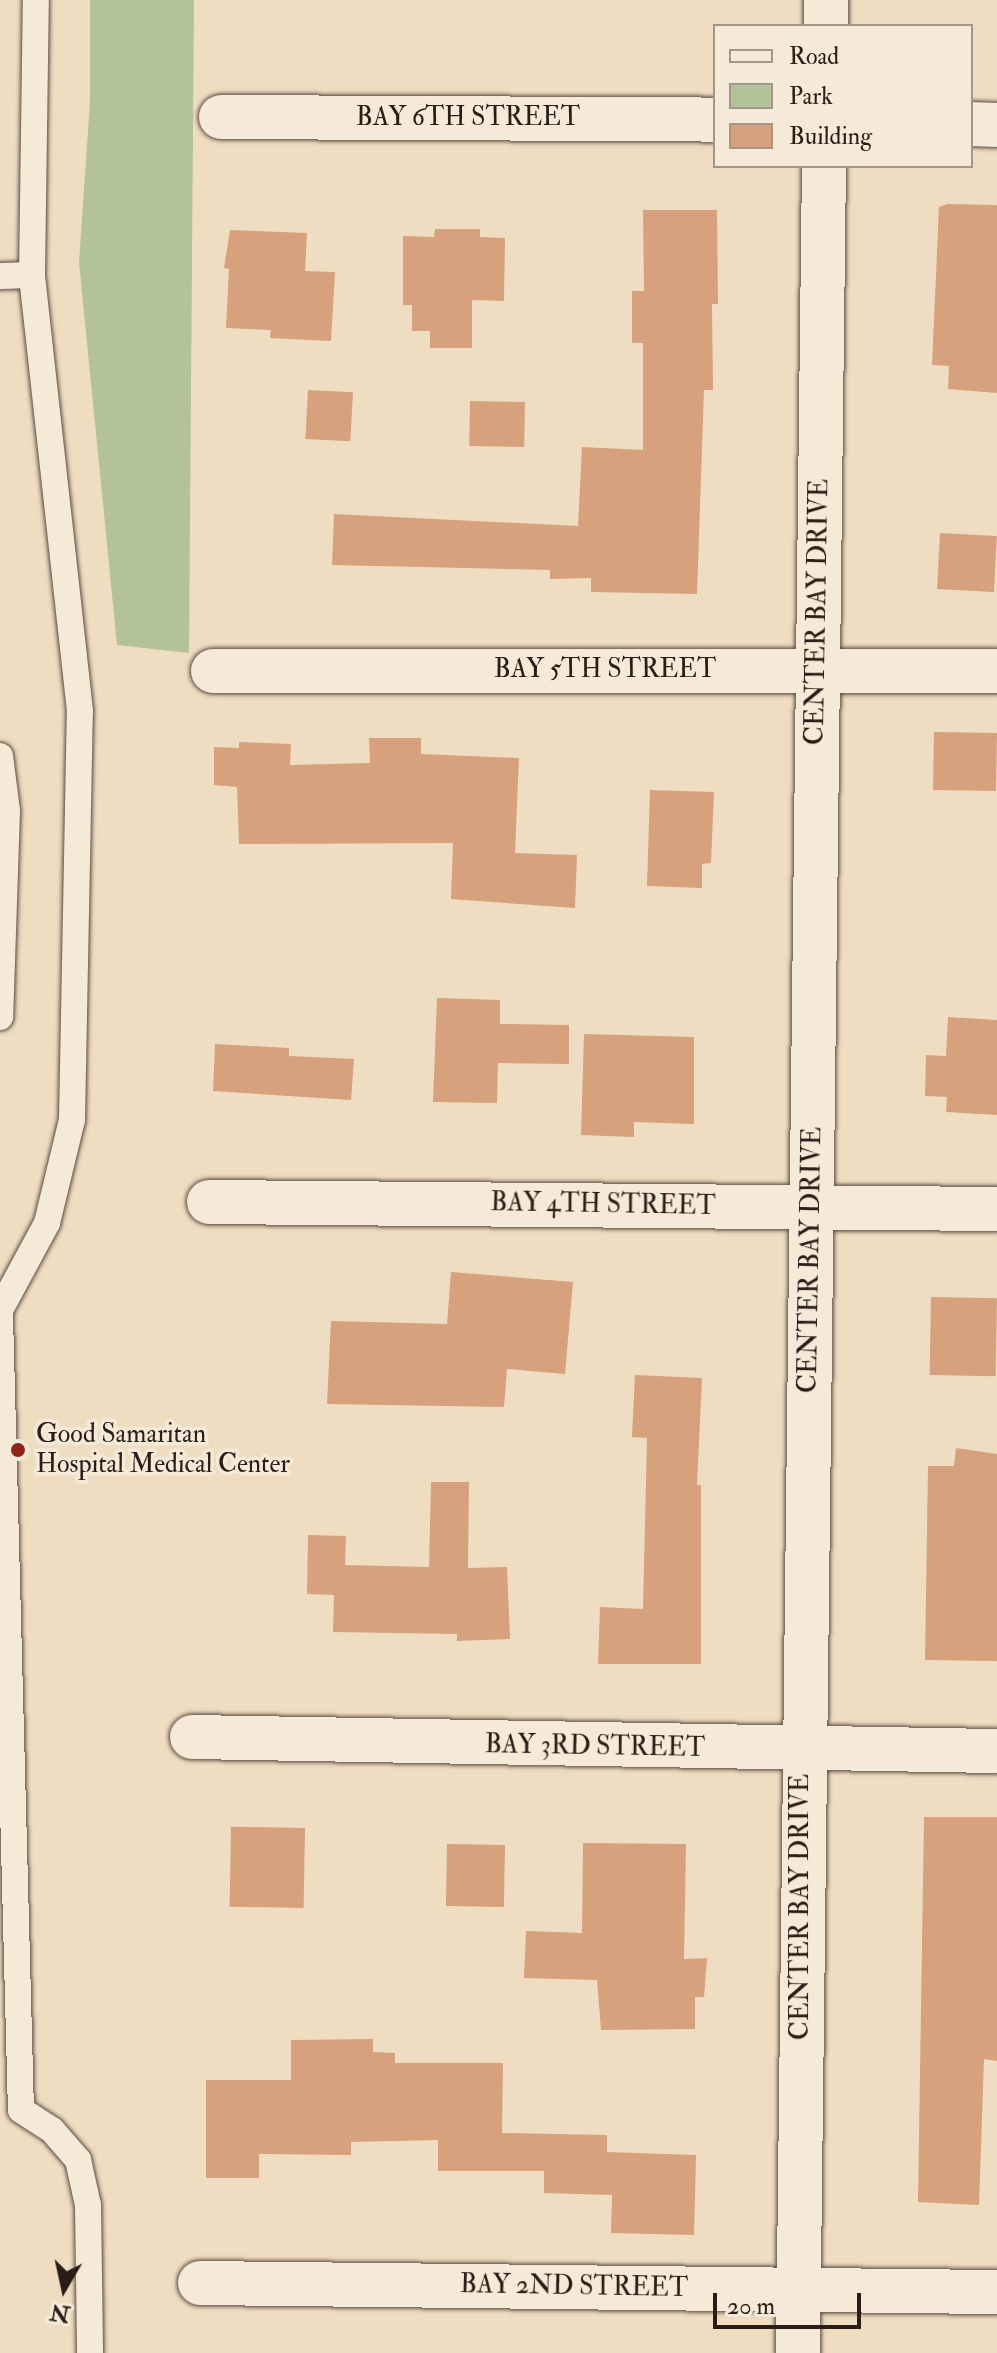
<!DOCTYPE html>
<style>
body{margin:0}
#map{position:relative;width:997px;height:2353px;overflow:hidden;background:#efddc1;font-family:"IM FELL Double Pica",serif}
div>[style]{position:absolute}
[style*='--x']{left:calc(var(--x)*1px);top:calc(var(--y)*1px);width:calc(var(--w)*1px);rotate:calc(var(--a)*1deg)}
.green>*{inset:0;background:#b4c297}
.building>*{inset:0;background:#d6a17c;transform-origin:0 0}
.roads{filter:drop-shadow(0 0 2px #5b4c41) drop-shadow(0 0 2px #5b4c41)}
.lane>*{height:26px;margin:-13px;padding:0 13px;transform-origin:13px;border-radius:13px;background:#f5e9d7}
.street>*{height:44px;margin:-22px;padding:0 22px;transform-origin:22px;border-radius:22px;background:#f5e9d7}
.dots>*{width:22px;height:22px;translate:-50% -50%;box-sizing:border-box;border:4px solid #f5e9d7;border-radius:50%}
span{translate:-50% -50%;white-space:nowrap;text-align:center;line-height:1.15;-webkit-text-stroke:7px #f5e9d7;paint-order:stroke}
.street-label{font-size:26px;color:#2a1c16}
.poi-label{font-size:26px;color:#2a1c16}
.left{translate:0 -50%;text-align:left}
.legend{position:absolute;left:713px;top:24px;width:260px;height:144px;box-sizing:border-box;background:#f5e9d7;border:2px solid #a4978a;margin:0;padding:10px 14px;list-style:none;font-size:24px;color:#2a1c16}
.legend li{display:flex;align-items:center;gap:16px;height:40px}
.legend b{width:40px;border:2px solid #a4978a}
.north{position:absolute;left:24px;top:2249px;width:80px;height:80px;-webkit-text-stroke:6px #f5e9d7;paint-order:stroke;rotate:189deg;font-size:22px;font-weight:700;line-height:32px;text-align:center;color:#2a1c16}
.north::after{content:'';display:block;margin:auto;width:28px;height:36px;background:#2a1c16;clip-path:polygon(50% 0,100% 100%,50% 72%,0 100%)}
.scale{position:absolute;left:713px;top:2293px;width:148px;height:36px;box-sizing:border-box;border:4px solid #2a1c16;border-top:0;padding-left:10px;font-size:24px;line-height:28px;white-space:nowrap;color:#2a1c16;-webkit-text-stroke:6px #f5e9d7;paint-order:stroke}
</style>
<div id="map">
<div class="green">
<div style="clip-path:polygon(90px 0,194px 0,189px 653px,117px 645px,79px 262px,90px 102px)"></div>
</div>
<div class="building">
<div style="clip-path:polygon(948px 204px,997px 205px,997px 393px,948px 389px,949px 366px,932px 365px,939px 207px)"></div>
<div style="clip-path:polygon(643px 210px,717px 210px,718px 304px,712px 304px,713px 390px,704px 390px,697px 594px,591px 592px,591px 578px,550px 579px,550px 570px,332px 565px,334px 514px,578px 526px,582px 447px,643px 450px,643px 343px,632px 343px,632px 291px,644px 291px)"></div>
<div style="clip-path:polygon(435px 229px,480px 229px,480px 237px,505px 238px,504px 301px,472px 300px,472px 348px,430px 348px,430px 331px,412px 331px,412px 305px,403px 305px,403px 236px,434px 237px)"></div>
<div style="clip-path:polygon(230px 230px,307px 233px,305px 271px,335px 272px,331px 341px,270px 338px,271px 330px,226px 328px,229px 269px,224px 268px)"></div>
<div style="left:308px;top:390px;width:45px;height:49px;rotate:3deg"></div>
<div style="left:470px;top:401px;width:55px;height:45px;rotate:1deg"></div>
<div style="left:940px;top:533px;width:57px;height:56px;rotate:3deg"></div>
<div style="left:934px;top:732px;width:63px;height:58px;rotate:1deg"></div>
<div style="clip-path:polygon(369px 738px,421px 738px,421px 754px,519px 758px,515px 853px,577px 855px,575px 908px,451px 899px,453px 843px,239px 844px,237px 787px,214px 785px,214px 747px,239px 748px,239px 742px,291px 744px,290px 765px,370px 763px)"></div>
<div style="clip-path:polygon(650px 790px,714px 792px,711px 863px,702px 864px,702px 888px,647px 886px)"></div>
<div style="clip-path:polygon(437px 998px,500px 1000px,500px 1024px,569px 1025px,569px 1064px,498px 1063px,497px 1103px,433px 1102px)"></div>
<div style="clip-path:polygon(948px 1017px,997px 1020px,997px 1115px,946px 1112px,947px 1097px,925px 1096px,926px 1055px,946px 1056px)"></div>
<div style="clip-path:polygon(584px 1034px,694px 1037px,694px 1124px,634px 1122px,634px 1137px,581px 1135px)"></div>
<div style="clip-path:polygon(215px 1044px,289px 1048px,289px 1056px,354px 1059px,351px 1100px,213px 1091px)"></div>
<div style="clip-path:polygon(451px 1272px,573px 1282px,565px 1374px,507px 1369px,504px 1407px,327px 1404px,331px 1321px,447px 1324px)"></div>
<div style="left:931px;top:1297px;width:66px;height:78px;rotate:1deg"></div>
<div style="clip-path:polygon(635px 1375px,702px 1378px,697px 1485px,701px 1485px,701px 1664px,598px 1664px,600px 1607px,643px 1609px,647px 1438px,632px 1437px)"></div>
<div style="clip-path:polygon(956px 1448px,997px 1454px,997px 1661px,925px 1660px,928px 1466px,954px 1466px)"></div>
<div style="clip-path:polygon(431px 1482px,469px 1482px,468px 1568px,507px 1567px,510px 1639px,457px 1641px,457px 1634px,333px 1632px,334px 1595px,307px 1594px,308px 1535px,346px 1536px,345px 1565px,429px 1567px)"></div>
<div style="clip-path:polygon(924px 1817px,997px 1817px,997px 2061px,984px 2059px,979px 2205px,918px 2202px)"></div>
<div style="left:305px;top:1828px;width:80px;height:74px;rotate:91deg"></div>
<div style="clip-path:polygon(583px 1843px,686px 1844px,684px 1959px,707px 1958px,704px 1997px,695px 1997px,695px 2029px,601px 2030px,597px 1980px,524px 1978px,526px 1931px,582px 1933px)"></div>
<div style="left:447px;top:1844px;width:58px;height:62px;rotate:1deg"></div>
<div style="clip-path:polygon(373px 2039px,373px 2052px,395px 2053px,395px 2063px,503px 2063px,502px 2133px,607px 2135px,607px 2152px,696px 2155px,694px 2235px,611px 2233px,612px 2195px,544px 2193px,544px 2171px,438px 2171px,438px 2140px,351px 2142px,351px 2155px,259px 2154px,259px 2178px,206px 2178px,206px 2080px,291px 2080px,291px 2040px)"></div>
</div>
<div class="roads">
<div class="lane">
<div style="--x:0;--y:276;--w:32;--a:-2"></div>
<div style="--x:0;--y:756;--w:55;--a:82.7"></div>
<div style="--x:7;--y:811;--w:206;--a:91.9"></div>
<div style="--x:0;--y:1310;--w:99;--a:-61.6"></div>
<div style="--x:47;--y:1223;--w:106;--a:-76.4"></div>
<div style="--x:72;--y:1120;--w:409;--a:-88.9"></div>
<div style="--x:80;--y:711;--w:439;--a:-96.3"></div>
<div style="--x:32;--y:275;--w:275;--a:-89.2"></div>
<div style="--x:0;--y:1315;--w:795;--a:88.49"></div>
<div style="--x:21;--y:2110;--w:37;--a:33"></div>
<div style="--x:52;--y:2130;--w:40;--a:49"></div>
<div style="--x:78;--y:2160;--w:46;--a:77.5"></div>
<div style="--x:88;--y:2205;--w:148;--a:89.2"></div>
</div>
<div class="street">
<div style="--x:826;--y:26;--w:26;--a:-90"></div>
<div style="--x:221;--y:117;--w:494;--a:0.3"></div>
<div style="--x:971;--y:124;--w:26;--a:2"></div>
<div style="--x:213;--y:671;--w:784;--a:0"></div>
<div style="--x:209;--y:1202;--w:788;--a:0.51"></div>
<div style="--x:192;--y:1737;--w:805;--a:1"></div>
<div style="--x:200;--y:2283;--w:797;--a:0.65"></div>
<div style="--x:798;--y:2353;--w:2187;--a:-89.32"></div>
</div>
</div>
<div class="dots">
<div style="left:18px;top:1450px;background:#8f2418"></div>
</div>
<div class="street-label">
<span style="left:468px;top:118px">BAY 6TH STREET</span>
<span style="left:818px;top:612px;rotate:-89deg">CENTER BAY DRIVE</span>
<span style="left:605px;top:670px">BAY 5TH STREET</span>
<span style="left:603px;top:1205px;rotate:1deg">BAY 4TH STREET</span>
<span style="left:811px;top:1260px;rotate:-89deg">CENTER BAY DRIVE</span>
<span style="left:595px;top:1747px;rotate:1deg">BAY 3RD STREET</span>
<span style="left:801px;top:1907px;rotate:-90deg">CENTER BAY DRIVE</span>
<span style="left:574px;top:2287px;rotate:1deg">BAY 2ND STREET</span>
</div>
<div class="poi-label">
<span class="left" style="left:36px;top:1450px">Good Samaritan<br>Hospital Medical Center</span>
</div>
<ul class="legend">
<li><b style="height:10px;background:#f5e9d7"></b>Road</li>
<li><b style="height:22px;background:#b4c297"></b>Park</li>
<li><b style="height:22px;background:#d6a17c"></b>Building</li>
</ul>
<div class="north">N</div>
<div class="scale">20 m</div>
</div>
